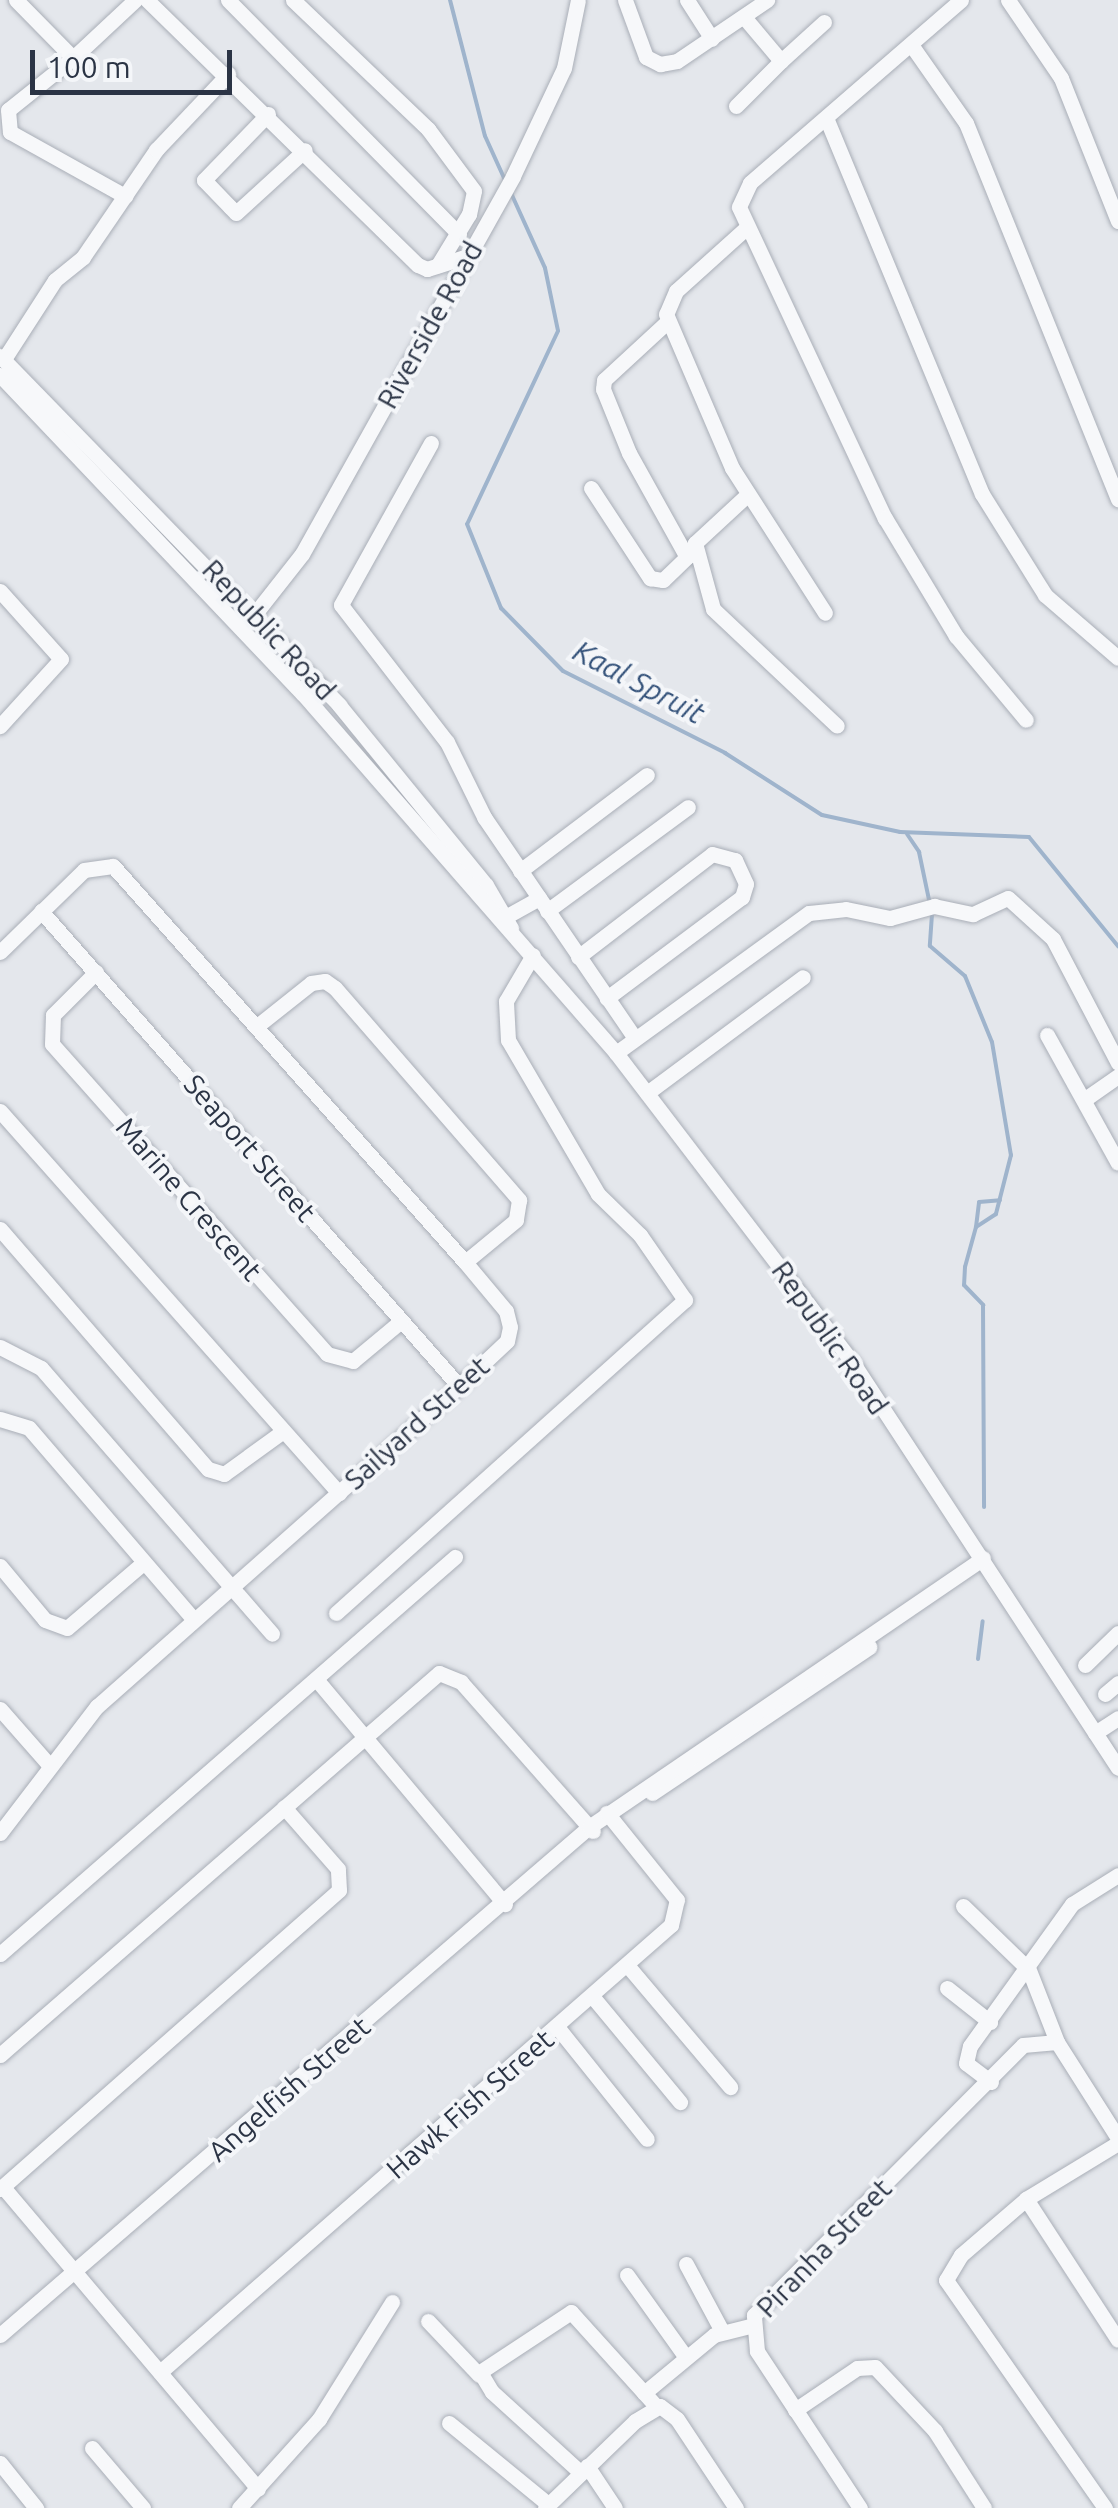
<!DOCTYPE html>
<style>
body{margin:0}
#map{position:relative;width:1118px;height:2508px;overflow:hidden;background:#e4e7ec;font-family:Ubuntu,sans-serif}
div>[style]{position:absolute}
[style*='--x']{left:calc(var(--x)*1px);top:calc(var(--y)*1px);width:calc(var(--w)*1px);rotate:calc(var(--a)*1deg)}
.stream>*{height:4px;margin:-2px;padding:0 2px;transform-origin:2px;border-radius:2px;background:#9fb4cc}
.roads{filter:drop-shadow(0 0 2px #a9aeb7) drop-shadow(0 0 2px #a9aeb7)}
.minor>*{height:15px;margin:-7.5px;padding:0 7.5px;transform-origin:7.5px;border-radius:7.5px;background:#f7f8fa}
span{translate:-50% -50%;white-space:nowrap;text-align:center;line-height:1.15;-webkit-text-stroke:8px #f4f6f9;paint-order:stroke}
.street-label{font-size:28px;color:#2b3445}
.water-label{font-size:30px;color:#34527a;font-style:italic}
.scale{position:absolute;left:30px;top:50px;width:202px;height:45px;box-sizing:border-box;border:5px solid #2b3445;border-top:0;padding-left:12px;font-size:30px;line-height:35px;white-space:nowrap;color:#2b3445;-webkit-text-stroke:8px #f4f6f9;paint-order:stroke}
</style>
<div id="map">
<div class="stream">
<div style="--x:450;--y:0;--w:140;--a:75.6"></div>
<div style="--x:485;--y:136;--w:48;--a:65.6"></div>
<div style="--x:511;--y:193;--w:82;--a:65.6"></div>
<div style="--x:545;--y:268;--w:64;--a:78.3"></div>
<div style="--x:558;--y:331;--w:213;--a:115.2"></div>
<div style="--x:467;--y:524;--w:91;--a:68"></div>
<div style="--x:501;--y:608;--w:88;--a:45.5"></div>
<div style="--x:563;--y:671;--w:182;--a:26.8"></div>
<div style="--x:725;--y:753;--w:115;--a:32.6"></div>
<div style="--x:822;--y:815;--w:80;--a:12.3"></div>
<div style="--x:900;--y:832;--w:129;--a:2.2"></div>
<div style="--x:1029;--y:837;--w:141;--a:50.8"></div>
<div style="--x:907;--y:834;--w:22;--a:56"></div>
<div style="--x:919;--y:852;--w:49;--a:78.2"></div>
<div style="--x:932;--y:914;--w:32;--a:94"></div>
<div style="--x:930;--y:946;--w:46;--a:40.6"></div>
<div style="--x:965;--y:976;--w:71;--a:67.8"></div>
<div style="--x:992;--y:1042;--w:115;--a:80.5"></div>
<div style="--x:1011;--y:1155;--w:61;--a:104.3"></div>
<div style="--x:996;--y:1214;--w:24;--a:147"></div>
<div style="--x:976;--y:1227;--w:41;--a:105.4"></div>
<div style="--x:965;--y:1267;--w:18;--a:93"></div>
<div style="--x:964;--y:1285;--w:28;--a:46"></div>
<div style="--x:983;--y:1305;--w:202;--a:89.7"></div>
<div style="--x:976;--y:1227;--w:25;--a:-83"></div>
<div style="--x:979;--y:1202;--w:21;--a:-5"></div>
<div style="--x:978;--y:1659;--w:38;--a:-83"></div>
</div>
<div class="roads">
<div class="minor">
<div style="--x:16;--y:0;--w:81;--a:45.5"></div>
<div style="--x:73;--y:58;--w:83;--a:141.3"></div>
<div style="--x:8;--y:110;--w:22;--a:85"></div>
<div style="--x:10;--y:132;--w:132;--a:29.1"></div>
<div style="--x:147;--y:0;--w:379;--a:44.4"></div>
<div style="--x:418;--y:265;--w:10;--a:24"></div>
<div style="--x:427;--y:269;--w:43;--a:-17.6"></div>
<div style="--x:228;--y:0;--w:329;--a:45.4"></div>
<div style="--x:293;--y:0;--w:187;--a:43.7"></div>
<div style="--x:428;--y:129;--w:77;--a:53.4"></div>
<div style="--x:474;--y:191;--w:24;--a:102"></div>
<div style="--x:469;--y:214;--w:60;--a:121.3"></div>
<div style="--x:625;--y:0;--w:61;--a:69.8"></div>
<div style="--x:646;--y:57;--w:16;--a:27"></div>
<div style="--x:660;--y:64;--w:17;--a:-10"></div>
<div style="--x:677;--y:61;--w:109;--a:-34.1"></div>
<div style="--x:687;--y:0;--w:46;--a:57.3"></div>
<div style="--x:961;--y:0;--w:279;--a:139.1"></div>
<div style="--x:750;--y:183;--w:26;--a:115"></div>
<div style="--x:739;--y:207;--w:344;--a:64.9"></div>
<div style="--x:885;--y:518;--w:138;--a:59"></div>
<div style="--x:956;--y:636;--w:109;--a:50.2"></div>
<div style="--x:1008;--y:0;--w:94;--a:55.8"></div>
<div style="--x:1061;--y:78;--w:154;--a:68.3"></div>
<div style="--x:912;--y:46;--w:94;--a:55"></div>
<div style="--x:966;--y:123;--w:406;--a:68"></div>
<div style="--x:73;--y:58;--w:85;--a:-43.1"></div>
<div style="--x:781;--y:61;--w:58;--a:-42.2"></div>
<div style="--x:736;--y:106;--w:64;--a:-45"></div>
<div style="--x:781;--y:61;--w:57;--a:-130.1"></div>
<div style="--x:268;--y:114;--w:92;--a:134.1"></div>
<div style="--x:204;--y:180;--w:37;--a:46"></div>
<div style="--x:230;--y:207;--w:8;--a:45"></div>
<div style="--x:236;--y:213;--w:93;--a:-42.4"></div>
<div style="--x:827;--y:120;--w:405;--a:67.5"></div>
<div style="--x:982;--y:494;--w:119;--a:58"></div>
<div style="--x:1045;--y:595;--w:96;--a:40.8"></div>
<div style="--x:746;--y:228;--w:94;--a:138"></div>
<div style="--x:676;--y:291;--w:25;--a:113"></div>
<div style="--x:666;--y:314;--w:168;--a:66.8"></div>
<div style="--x:732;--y:468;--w:172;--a:57.3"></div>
<div style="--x:668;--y:321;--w:87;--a:137.3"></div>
<div style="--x:604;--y:380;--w:9;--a:96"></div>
<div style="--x:603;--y:389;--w:69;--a:67.9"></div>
<div style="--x:629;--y:453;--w:119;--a:60.9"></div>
<div style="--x:0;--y:356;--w:487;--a:45.8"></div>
<div style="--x:339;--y:705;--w:232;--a:50.8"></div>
<div style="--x:486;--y:885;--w:50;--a:59.8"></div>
<div style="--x:6;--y:356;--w:90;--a:-57.2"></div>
<div style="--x:55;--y:280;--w:36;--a:-39"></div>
<div style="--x:83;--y:257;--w:130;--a:-55.7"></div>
<div style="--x:156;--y:150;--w:105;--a:-46.5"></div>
<div style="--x:0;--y:375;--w:440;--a:46.5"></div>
<div style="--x:303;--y:694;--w:476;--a:48.9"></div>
<div style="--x:616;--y:1053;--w:394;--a:52.6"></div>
<div style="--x:855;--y:1366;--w:480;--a:56.8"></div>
<div style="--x:431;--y:443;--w:185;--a:119.1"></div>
<div style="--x:341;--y:605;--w:173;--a:52.3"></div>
<div style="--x:447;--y:742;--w:84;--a:63.7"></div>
<div style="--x:484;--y:817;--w:268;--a:55.7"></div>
<div style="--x:591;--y:488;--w:108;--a:56.8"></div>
<div style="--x:650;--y:578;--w:13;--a:9"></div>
<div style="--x:663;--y:580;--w:42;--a:-44"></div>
<div style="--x:747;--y:495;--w:71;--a:137.3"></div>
<div style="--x:695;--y:543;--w:68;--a:74.7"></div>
<div style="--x:713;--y:609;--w:170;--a:43.3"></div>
<div style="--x:0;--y:591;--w:91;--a:48.1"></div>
<div style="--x:61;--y:659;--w:91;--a:132.3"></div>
<div style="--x:250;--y:620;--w:84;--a:-51.8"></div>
<div style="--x:302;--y:554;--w:433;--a:-60.8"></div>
<div style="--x:513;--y:176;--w:119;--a:-64.7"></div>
<div style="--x:564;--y:68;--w:69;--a:-78.4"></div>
<div style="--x:520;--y:871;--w:159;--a:-37.1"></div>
<div style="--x:41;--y:911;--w:633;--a:48.65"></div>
<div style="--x:547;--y:911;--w:175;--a:-36.4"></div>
<div style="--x:507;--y:916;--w:37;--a:-29"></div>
<div style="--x:0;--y:952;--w:117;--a:-44.3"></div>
<div style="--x:84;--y:870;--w:29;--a:-8"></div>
<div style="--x:113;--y:866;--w:530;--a:48.37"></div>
<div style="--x:465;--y:1262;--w:64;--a:50.1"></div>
<div style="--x:506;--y:1311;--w:16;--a:76"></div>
<div style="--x:510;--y:1327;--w:14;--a:102"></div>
<div style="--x:507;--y:1341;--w:66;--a:136.8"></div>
<div style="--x:459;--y:1386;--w:483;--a:138.5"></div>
<div style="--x:97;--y:1706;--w:160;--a:127.4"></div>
<div style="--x:578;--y:957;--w:169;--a:-37.5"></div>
<div style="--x:712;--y:854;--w:24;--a:15"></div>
<div style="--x:735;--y:860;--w:26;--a:65"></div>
<div style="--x:746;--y:884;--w:14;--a:107"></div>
<div style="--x:742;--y:897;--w:169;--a:143.2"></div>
<div style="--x:96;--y:972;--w:61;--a:135"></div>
<div style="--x:53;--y:1015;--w:29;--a:92"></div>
<div style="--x:52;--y:1044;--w:414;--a:48.4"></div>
<div style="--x:327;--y:1354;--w:27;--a:15"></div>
<div style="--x:353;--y:1361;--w:62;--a:-39.8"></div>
<div style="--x:257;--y:1026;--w:69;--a:-38.5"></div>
<div style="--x:311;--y:983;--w:14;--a:-8"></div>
<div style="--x:325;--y:981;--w:12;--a:35"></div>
<div style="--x:335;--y:988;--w:281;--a:49"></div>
<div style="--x:519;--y:1200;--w:20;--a:99"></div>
<div style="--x:516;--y:1220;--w:66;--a:140.5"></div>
<div style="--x:1047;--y:1035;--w:146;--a:61"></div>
<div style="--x:616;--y:1053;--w:238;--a:-36"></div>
<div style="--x:809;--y:913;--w:37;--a:-6"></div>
<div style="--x:846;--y:909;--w:45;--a:11.6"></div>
<div style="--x:890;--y:918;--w:46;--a:-15.3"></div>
<div style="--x:934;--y:906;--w:40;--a:12"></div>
<div style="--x:973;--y:914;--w:38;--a:-25"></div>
<div style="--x:1008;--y:898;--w:61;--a:42.3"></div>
<div style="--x:1053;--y:939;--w:140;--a:62.3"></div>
<div style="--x:647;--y:1093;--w:194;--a:-36.6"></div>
<div style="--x:1085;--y:1099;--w:40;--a:-34.9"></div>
<div style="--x:0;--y:1111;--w:511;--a:48.41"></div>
<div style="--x:0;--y:1229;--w:318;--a:49.1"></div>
<div style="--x:208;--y:1469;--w:17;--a:17"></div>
<div style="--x:224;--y:1474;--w:72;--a:-35.9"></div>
<div style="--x:0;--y:1347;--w:46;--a:27.1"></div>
<div style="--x:41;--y:1368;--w:352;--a:49"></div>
<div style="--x:0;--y:1419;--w:30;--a:17"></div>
<div style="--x:29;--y:1428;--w:252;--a:49.3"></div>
<div style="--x:0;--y:1566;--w:70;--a:50.2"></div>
<div style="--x:45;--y:1620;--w:23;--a:20"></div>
<div style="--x:67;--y:1628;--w:100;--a:-40.5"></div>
<div style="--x:336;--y:1613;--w:469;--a:-41.9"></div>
<div style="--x:685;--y:1300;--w:79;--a:-124.7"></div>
<div style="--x:640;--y:1235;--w:59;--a:-135.7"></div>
<div style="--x:598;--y:1194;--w:178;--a:-120.3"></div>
<div style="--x:508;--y:1040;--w:39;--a:-93"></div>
<div style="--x:506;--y:1001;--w:53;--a:-59.6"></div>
<div style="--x:1085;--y:1665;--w:46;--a:-44.1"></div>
<div style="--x:316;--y:1679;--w:294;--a:50"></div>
<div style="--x:1105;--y:1694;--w:17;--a:-40"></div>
<div style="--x:0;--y:1709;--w:76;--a:48.7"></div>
<div style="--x:1095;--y:1733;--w:27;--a:-33"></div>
<div style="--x:652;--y:1793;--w:262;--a:-33.9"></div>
<div style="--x:963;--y:1906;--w:88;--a:44.1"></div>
<div style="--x:0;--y:1954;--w:604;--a:-41.11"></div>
<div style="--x:627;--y:1965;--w:160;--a:49.8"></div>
<div style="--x:1027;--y:1965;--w:83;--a:68.7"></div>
<div style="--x:1057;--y:2042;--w:114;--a:57.6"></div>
<div style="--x:947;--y:1988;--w:55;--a:38.3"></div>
<div style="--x:592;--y:1996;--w:138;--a:50.3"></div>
<div style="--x:558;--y:2028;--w:142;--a:51.3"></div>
<div style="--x:0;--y:2055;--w:582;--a:-41.03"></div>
<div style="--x:439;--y:1673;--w:24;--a:22"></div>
<div style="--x:461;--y:1682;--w:199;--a:48.5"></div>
<div style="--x:991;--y:2082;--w:31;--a:-143"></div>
<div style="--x:966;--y:2063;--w:17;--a:-77"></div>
<div style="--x:970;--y:2046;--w:175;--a:-54.3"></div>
<div style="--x:1072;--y:1904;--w:54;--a:-32.2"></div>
<div style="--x:3;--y:2187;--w:395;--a:49.8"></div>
<div style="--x:0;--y:2189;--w:452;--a:-41.4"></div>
<div style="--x:339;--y:1890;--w:21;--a:-93"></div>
<div style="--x:338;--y:1869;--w:82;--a:-131.1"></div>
<div style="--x:1026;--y:2199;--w:168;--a:56.9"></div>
<div style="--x:686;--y:2264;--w:76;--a:61.8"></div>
<div style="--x:627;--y:2275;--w:100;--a:54.4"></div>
<div style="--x:428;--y:2321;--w:74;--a:46.6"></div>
<div style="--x:0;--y:2335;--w:778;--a:-40.78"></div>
<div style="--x:589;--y:1827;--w:477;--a:-34.3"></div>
<div style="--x:160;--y:2372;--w:679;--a:-41.18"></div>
<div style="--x:671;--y:1925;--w:26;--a:-77"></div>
<div style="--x:677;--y:1900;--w:112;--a:-128.8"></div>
<div style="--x:644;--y:2393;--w:91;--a:-39.6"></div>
<div style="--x:714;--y:2335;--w:38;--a:-14"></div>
<div style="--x:795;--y:2410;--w:75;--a:-34.1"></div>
<div style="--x:857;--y:2368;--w:18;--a:-3"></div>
<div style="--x:875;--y:2367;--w:88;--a:46.8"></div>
<div style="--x:935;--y:2431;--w:91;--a:57.5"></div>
<div style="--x:449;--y:2423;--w:128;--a:39.3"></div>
<div style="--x:92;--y:2448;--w:79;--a:49.6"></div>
<div style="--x:0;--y:2463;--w:58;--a:51.3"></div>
<div style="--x:587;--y:2466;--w:50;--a:56.3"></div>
<div style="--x:580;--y:2472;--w:119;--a:-137.7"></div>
<div style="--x:492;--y:2392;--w:23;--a:-121"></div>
<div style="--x:480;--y:2372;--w:109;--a:-33.4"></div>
<div style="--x:571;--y:2312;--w:127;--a:47.9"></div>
<div style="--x:239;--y:2508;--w:120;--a:-48"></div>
<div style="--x:319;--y:2419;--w:138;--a:-58"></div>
<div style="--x:545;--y:2508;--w:125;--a:-44"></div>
<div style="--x:635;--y:2421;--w:29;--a:-31"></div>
<div style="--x:660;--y:2406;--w:21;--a:37"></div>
<div style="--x:677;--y:2419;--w:107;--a:56.5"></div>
<div style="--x:860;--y:2508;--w:188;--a:-123.3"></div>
<div style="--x:757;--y:2351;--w:36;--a:-95"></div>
<div style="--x:754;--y:2315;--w:381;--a:-45.1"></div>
<div style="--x:1023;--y:2045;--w:34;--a:-5"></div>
<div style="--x:1105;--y:2508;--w:278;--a:-124.9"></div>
<div style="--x:946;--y:2280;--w:29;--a:-59"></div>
<div style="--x:961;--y:2255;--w:86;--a:-40.7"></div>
<div style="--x:1026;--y:2199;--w:108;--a:-31.3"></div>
</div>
</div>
<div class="street-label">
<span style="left:430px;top:325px;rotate:-61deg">Riverside Road</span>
<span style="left:269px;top:630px;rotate:47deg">Republic Road</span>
<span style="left:250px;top:1148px;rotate:49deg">Seaport Street</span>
<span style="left:189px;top:1199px;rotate:49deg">Marine Crescent</span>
<span style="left:830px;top:1338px;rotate:55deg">Republic Road</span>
<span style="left:417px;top:1423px;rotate:-42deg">Sailyard Street</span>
<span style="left:289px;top:2089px;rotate:-41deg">Angelfish Street</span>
<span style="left:470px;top:2104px;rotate:-41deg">Hawk Fish Street</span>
<span style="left:824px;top:2248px;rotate:-46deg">Piranha Street</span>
</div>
<div class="water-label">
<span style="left:639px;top:682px;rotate:28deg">Kaal Spruit</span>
</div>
<div class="scale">100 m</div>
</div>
